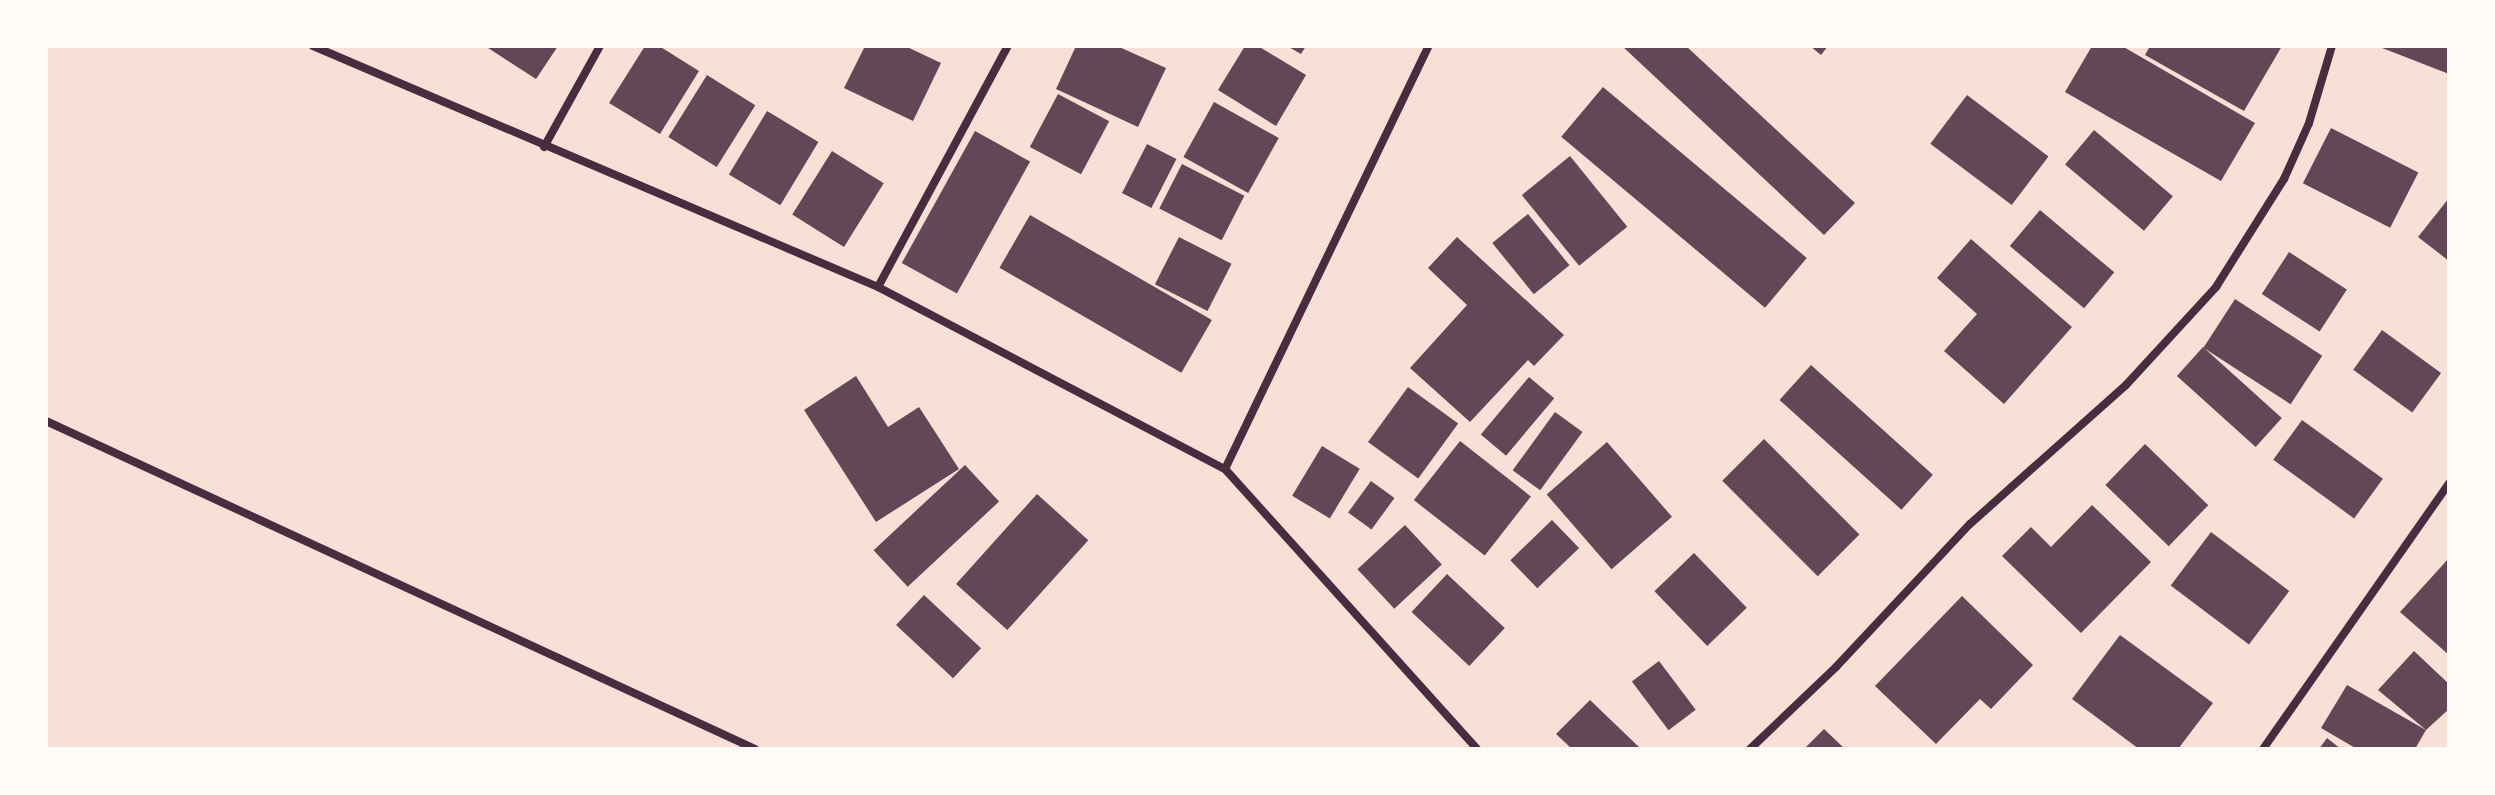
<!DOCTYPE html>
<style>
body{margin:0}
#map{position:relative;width:2495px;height:795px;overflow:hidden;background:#f7e1d7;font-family:Quicksand,sans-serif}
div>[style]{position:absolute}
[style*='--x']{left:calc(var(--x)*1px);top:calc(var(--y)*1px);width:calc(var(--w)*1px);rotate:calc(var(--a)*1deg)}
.building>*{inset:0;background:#644757;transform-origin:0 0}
.minor>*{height:8px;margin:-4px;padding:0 4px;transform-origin:4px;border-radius:4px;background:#4a2c40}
span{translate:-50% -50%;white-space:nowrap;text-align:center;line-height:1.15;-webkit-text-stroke:7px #fffaf5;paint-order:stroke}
.frame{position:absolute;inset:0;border:48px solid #fffaf5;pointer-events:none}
</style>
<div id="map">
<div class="building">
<div style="clip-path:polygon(485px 46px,558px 46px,536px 79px)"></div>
<div style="clip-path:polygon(645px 46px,659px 46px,699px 71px,660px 134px,609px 103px)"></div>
<div style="clip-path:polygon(865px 46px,905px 46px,941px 63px,913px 121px,844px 88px)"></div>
<div style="clip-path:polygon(1076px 46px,1117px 46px,1166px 68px,1138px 127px,1056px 89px)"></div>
<div style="clip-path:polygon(1245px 46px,1258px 46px,1306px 75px,1276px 126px,1218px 90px)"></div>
<div style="clip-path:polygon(1287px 46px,1306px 46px,1301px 54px)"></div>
<div style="clip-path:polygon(1622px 46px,1686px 46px,1855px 203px,1824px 235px)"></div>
<div style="clip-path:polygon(1810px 46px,1828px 46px,1821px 55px)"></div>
<div style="clip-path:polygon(2092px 46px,2122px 46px,2255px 123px,2221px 181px,2065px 92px)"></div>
<div style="clip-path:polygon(2150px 46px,2282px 46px,2244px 111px,2145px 55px)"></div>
<div style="clip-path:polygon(2377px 46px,2449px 46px,2449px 74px)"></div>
<div style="left:707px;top:75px;width:57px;height:73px;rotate:32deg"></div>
<div style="left:1603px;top:87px;width:266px;height:65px;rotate:40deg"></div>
<div style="left:1058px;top:94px;width:58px;height:60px;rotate:28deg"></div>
<div style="left:1967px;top:95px;width:102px;height:61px;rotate:37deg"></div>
<div style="left:1214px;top:102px;width:74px;height:63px;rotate:29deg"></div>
<div style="left:767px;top:111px;width:60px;height:74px;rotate:31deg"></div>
<div style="left:2331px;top:128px;width:98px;height:62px;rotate:27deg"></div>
<div style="left:2094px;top:130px;width:103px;height:45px;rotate:40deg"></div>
<div style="left:975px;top:131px;width:63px;height:151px;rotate:29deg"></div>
<div style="left:1147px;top:144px;width:33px;height:55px;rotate:27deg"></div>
<div style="left:832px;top:151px;width:61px;height:75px;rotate:32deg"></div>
<div style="left:1570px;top:156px;width:91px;height:62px;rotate:51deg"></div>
<div style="left:1182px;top:164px;width:70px;height:50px;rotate:27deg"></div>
<div style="clip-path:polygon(2449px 198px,2449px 261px,2418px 237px)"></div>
<div style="left:2040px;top:210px;width:97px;height:47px;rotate:40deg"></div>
<div style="left:1528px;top:214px;width:66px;height:46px;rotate:51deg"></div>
<div style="left:1030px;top:215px;width:210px;height:61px;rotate:30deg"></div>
<div style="left:1179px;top:237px;width:59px;height:53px;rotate:27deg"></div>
<div style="clip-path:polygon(1457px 237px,1564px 335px,1534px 366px,1528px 360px,1470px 422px,1410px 368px,1467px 305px,1428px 268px)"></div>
<div style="clip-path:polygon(1971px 239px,2072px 327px,2004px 404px,1944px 351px,1977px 314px,1937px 278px)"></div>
<div style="left:2289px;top:252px;width:69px;height:50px;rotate:33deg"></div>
<div style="left:2235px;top:299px;width:104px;height:58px;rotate:33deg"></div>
<div style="left:2382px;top:330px;width:73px;height:49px;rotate:36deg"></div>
<div style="left:2203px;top:347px;width:106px;height:39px;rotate:42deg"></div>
<div style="left:1811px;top:365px;width:164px;height:47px;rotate:42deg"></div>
<div style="clip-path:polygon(856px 376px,888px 427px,919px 407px,959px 469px,876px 522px,804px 410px)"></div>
<div style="left:1529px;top:377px;width:33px;height:75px;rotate:40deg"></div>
<div style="left:1408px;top:387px;width:62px;height:68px;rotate:36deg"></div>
<div style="left:1555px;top:412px;width:34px;height:72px;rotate:36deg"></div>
<div style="left:2302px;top:420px;width:100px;height:49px;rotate:36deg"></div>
<div style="left:1764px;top:439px;width:135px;height:59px;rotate:45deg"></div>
<div style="left:1460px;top:441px;width:90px;height:75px;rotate:38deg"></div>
<div style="left:1607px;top:442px;width:99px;height:80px;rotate:49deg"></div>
<div style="left:2145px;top:444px;width:88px;height:57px;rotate:44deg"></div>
<div style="left:1322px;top:446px;width:44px;height:58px;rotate:31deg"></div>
<div style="left:965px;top:465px;width:50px;height:125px;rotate:47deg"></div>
<div style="left:1371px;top:481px;width:29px;height:39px;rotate:36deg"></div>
<div style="left:1037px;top:494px;width:69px;height:121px;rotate:42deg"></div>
<div style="clip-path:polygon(2092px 505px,2151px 562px,2081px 633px,2002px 556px,2031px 527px,2051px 547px)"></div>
<div style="left:1552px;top:520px;width:39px;height:58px;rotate:46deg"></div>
<div style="left:1405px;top:525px;width:54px;height:65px;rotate:47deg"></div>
<div style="left:2211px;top:532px;width:98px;height:67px;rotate:37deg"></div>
<div style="left:1694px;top:553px;width:76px;height:55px;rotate:46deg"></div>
<div style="clip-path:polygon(2449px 558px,2449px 655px,2400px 612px)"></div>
<div style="left:1447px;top:574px;width:79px;height:52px;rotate:43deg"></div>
<div style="left:924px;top:595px;width:78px;height:41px;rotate:43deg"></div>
<div style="clip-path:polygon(1962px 596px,2033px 665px,1991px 709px,1980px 699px,1936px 744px,1875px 686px)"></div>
<div style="clip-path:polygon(2120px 635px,2213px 703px,2178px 749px,2139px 749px,2072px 699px)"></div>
<div style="clip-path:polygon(2414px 651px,2449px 684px,2449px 709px,2426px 730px,2378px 690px)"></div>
<div style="left:1659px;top:661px;width:61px;height:34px;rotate:53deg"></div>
<div style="clip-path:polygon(2347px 685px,2426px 730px,2415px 749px,2357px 749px,2321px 728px)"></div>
<div style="clip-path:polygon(1590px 700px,1641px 749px,1572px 749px,1556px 734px)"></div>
<div style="clip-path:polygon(1824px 729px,1845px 749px,1804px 749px)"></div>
<div style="clip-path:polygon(2327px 738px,2341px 749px,2319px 749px)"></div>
</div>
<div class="minor">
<div style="--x:313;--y:46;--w:614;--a:23.1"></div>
<div style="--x:878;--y:287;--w:392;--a:27.7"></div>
<div style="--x:1225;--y:469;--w:377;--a:48"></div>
<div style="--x:544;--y:147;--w:115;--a:-61"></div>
<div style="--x:878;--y:287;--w:274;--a:-61.7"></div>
<div style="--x:46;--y:421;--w:781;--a:24.83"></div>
<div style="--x:1225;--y:469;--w:470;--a:-64.3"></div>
<div style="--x:1750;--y:749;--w:119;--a:-43.6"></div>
<div style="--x:1836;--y:667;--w:196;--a:-46.9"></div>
<div style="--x:1970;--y:524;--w:209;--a:-41.7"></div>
<div style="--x:2126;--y:385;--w:133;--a:-47.4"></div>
<div style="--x:2216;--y:287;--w:128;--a:-57.8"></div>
<div style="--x:2284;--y:179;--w:61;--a:-65.9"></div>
<div style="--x:2309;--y:123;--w:80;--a:-73.4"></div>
<div style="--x:2263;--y:749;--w:325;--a:-55"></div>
</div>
<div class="frame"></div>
</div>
